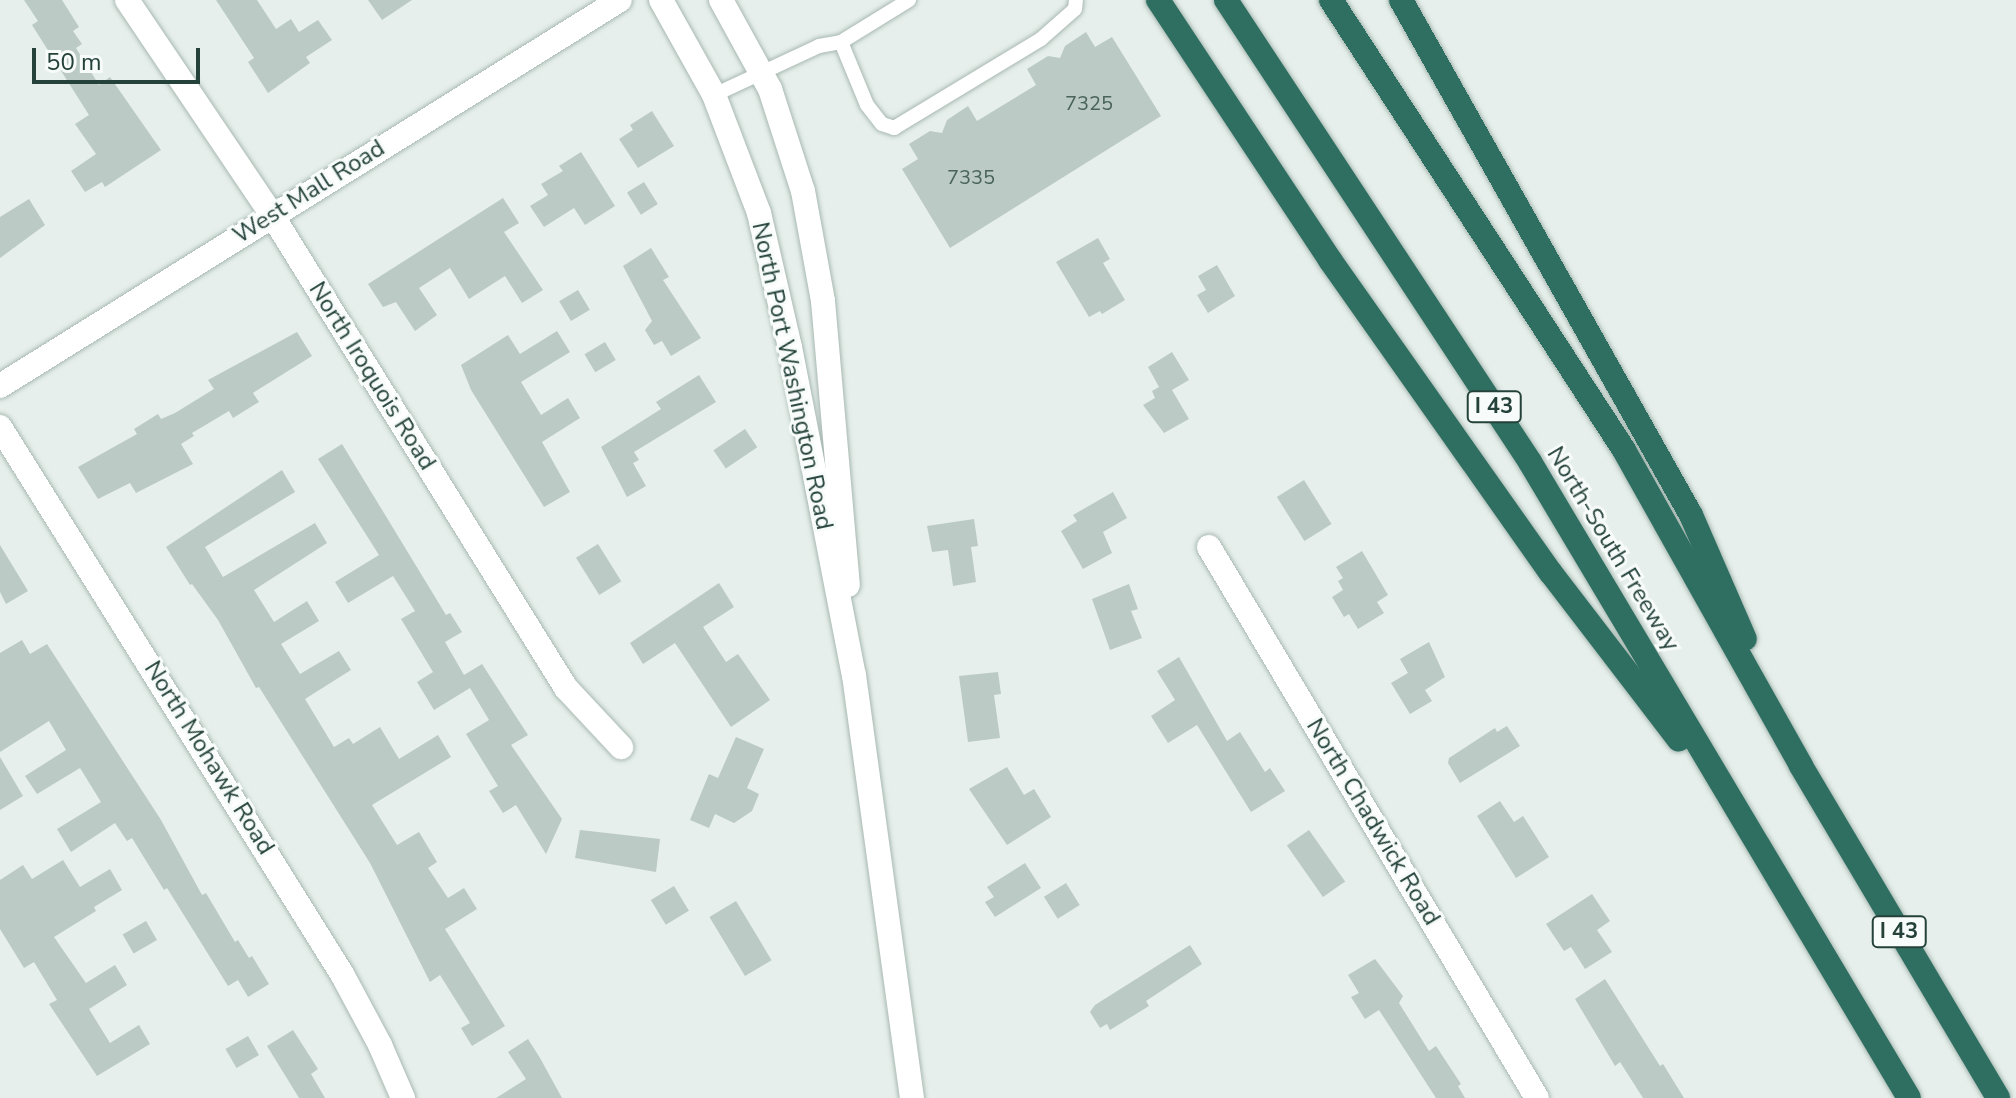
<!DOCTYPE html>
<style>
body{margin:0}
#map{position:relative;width:2016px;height:1098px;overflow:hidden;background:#e6efeb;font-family:"Nunito Sans",sans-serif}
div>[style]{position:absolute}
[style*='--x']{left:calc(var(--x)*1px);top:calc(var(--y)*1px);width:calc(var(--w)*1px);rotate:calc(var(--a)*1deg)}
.building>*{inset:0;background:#bbcac4;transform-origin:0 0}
.roads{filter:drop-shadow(0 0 2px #a8b8b2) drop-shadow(0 0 2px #a8b8b2)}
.service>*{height:14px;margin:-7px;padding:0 7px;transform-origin:7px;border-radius:7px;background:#fff}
.minor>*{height:24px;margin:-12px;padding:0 12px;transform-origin:12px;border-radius:12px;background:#fff}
.secondary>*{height:24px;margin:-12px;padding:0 12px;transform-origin:12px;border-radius:12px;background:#fff}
.motorway>*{height:24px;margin:-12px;padding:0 12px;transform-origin:12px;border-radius:12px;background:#2f6f62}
span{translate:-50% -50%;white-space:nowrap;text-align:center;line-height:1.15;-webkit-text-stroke:6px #f7fbf9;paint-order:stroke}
.number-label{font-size:20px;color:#4a645c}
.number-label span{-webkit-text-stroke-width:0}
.shield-label span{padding:2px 6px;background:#f7fbf9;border:2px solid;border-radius:6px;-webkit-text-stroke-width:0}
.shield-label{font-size:22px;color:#24423a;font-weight:700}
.street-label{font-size:24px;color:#24423a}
.scale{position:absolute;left:32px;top:48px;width:168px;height:36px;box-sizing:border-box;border:4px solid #24423a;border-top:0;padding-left:10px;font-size:24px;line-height:28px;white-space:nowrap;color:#24423a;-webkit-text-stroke:6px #f7fbf9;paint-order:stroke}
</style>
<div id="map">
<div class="building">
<div style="clip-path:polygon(24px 0,62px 0,79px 27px,73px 31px,82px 44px,76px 48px,99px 85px,110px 77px,161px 150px,105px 187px,102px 182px,85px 192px,71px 171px,96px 154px,75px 124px,89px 115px,32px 25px,38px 21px)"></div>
<div style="clip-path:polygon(216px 0,257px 0,276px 29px,291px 19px,299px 32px,318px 20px,332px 40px,306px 57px,310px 63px,268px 93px,248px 62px,254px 58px)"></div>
<div style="clip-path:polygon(368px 0,412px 0,382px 20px)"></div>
<div style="clip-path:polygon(1086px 32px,1095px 47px,1112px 37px,1161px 116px,950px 248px,902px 169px,918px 159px,909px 144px,930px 131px,942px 133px,947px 120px,968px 106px,977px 121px,1036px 85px,1027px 69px,1048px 56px,1060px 58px,1065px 46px)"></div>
<div style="clip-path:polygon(652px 111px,674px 146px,638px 168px,619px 139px,633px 130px,630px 125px)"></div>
<div style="clip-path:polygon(581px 152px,615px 206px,585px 225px,574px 208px,544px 227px,530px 206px,548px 195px,541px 184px,563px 171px,559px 166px)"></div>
<div style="left:644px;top:182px;width:26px;height:20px;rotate:58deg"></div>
<div style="clip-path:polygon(503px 198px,519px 223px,504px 232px,543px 290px,522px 303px,505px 276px,469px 299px,450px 268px,419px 288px,437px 315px,415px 331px,396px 302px,383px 307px,368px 284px)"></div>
<div style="clip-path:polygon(29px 199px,45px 225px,0 258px,0 217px)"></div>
<div style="clip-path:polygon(1098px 238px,1110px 259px,1103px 263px,1125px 300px,1102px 314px,1100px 311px,1089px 317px,1056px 262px)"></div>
<div style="clip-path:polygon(651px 248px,669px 277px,663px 280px,701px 338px,671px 356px,662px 341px,654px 345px,645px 330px,652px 321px,623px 266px)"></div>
<div style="clip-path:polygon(1217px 265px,1235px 296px,1208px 313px,1197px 295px,1206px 290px,1198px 276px)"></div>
<div style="left:578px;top:290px;width:23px;height:22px;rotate:59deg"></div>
<div style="clip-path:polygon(557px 331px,570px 352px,521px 382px,541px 415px,568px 398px,580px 418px,542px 442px,570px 492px,544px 507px,471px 390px,461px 365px,508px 335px,520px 354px)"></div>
<div style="clip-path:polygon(297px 332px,312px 356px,253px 393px,259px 402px,233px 418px,229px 411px,192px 433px,194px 436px,181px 444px,193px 464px,136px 493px,130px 483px,98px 499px,78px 467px,137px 434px,134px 429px,158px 414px,161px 419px,175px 413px,214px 389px,208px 380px)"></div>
<div style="left:605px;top:342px;width:21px;height:24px;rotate:59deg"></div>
<div style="clip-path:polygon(1172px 352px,1189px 380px,1172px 390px,1189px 419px,1164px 433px,1143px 405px,1155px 398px,1152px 391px,1159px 387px,1148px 367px)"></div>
<div style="clip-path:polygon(699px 375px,716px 402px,634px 452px,639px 460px,633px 463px,646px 486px,627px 497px,601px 447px,661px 409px,656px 402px)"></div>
<div style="left:745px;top:429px;width:22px;height:38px;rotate:56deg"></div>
<div style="clip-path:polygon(342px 444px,446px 615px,450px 613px,462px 632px,445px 642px,464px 675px,482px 664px,528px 735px,511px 745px,562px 819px,546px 854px,516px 805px,503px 813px,489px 791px,498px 786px,466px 734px,489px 720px,470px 688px,434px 710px,417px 682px,433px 672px,401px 619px,415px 611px,393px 576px,348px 603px,335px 582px,379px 555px,318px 459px)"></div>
<div style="clip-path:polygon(282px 470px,295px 492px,205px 547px,223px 577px,315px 523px,327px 543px,254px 590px,274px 622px,307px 601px,319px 621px,281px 644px,300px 674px,339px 651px,351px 670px,305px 699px,334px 747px,349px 738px,353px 744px,380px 727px,399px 759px,438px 735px,451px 757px,372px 805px,397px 845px,419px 832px,437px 862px,428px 868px,448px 898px,464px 888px,477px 909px,445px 929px,505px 1026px,472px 1046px,461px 1028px,470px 1023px,440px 975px,430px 982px,370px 863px,259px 687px,256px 688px,218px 620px,192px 584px,190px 585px,166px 547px)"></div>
<div style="left:1304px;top:480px;width:52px;height:32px;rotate:58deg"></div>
<div style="clip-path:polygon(1113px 492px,1127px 518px,1103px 532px,1112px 553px,1083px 569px,1061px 531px,1077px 521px,1073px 515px)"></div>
<div style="clip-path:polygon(974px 519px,978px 546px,971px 547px,976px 582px,953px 586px,948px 550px,932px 552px,927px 526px)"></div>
<div style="left:598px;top:544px;width:44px;height:26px;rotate:58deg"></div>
<div style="clip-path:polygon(0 545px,28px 591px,6px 604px,0 592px)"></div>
<div style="clip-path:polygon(1362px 551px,1388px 595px,1377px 602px,1384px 613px,1358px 629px,1349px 614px,1344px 617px,1332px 597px,1343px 590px,1338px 581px,1343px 578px,1336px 567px)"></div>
<div style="clip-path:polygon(719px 583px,734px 607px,703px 627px,726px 662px,738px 654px,770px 700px,731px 727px,675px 643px,643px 664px,630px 643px)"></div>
<div style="clip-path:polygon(1129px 584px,1138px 609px,1131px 611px,1142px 638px,1110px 650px,1092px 599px)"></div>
<div style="clip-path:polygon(22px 640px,30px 654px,47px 644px,161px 820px,202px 895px,206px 893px,235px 942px,238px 940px,249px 958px,252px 956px,269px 984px,248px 997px,238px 980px,228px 986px,167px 888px,164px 890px,132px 838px,127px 841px,115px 823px,71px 852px,57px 829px,101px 802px,80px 768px,37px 794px,25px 776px,66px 750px,49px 721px,0 752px,0 653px)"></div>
<div style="clip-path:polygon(1429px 642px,1445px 677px,1425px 690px,1432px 701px,1410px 714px,1391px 683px,1408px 673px,1400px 659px)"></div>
<div style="clip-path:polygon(1179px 657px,1227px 741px,1240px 732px,1265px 772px,1270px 768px,1285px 791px,1251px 812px,1197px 725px,1168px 743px,1151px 716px,1175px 700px,1157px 671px)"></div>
<div style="clip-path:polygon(998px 672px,1001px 694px,994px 695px,1000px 738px,968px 742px,959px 676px)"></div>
<div style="clip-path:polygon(1507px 726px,1520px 746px,1460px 783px,1448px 763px,1449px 758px,1495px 728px,1497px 732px)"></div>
<div style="clip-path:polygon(736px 737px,764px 749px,747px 788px,759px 794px,752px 811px,734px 823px,715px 814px,709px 828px,690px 820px,709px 774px,718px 778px)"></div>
<div style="clip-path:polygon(0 757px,23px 796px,0 810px)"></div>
<div style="clip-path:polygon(1007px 767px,1024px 795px,1034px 789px,1051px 817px,1007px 845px,969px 789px)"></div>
<div style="clip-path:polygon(1500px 801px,1514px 822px,1523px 816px,1549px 857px,1516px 878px,1477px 816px)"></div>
<div style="clip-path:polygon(580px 830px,660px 839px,656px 872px,575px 858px)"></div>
<div style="left:1309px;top:830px;width:63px;height:27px;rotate:55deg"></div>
<div style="clip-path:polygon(63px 860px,80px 887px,110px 869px,122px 890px,94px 907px,96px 911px,54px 937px,86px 983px,115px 965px,127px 985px,89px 1009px,110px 1043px,139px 1025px,150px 1044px,97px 1076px,49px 1004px,57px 1000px,34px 962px,24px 968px,0 929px,0 880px,23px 865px,32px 879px)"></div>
<div style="clip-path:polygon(1025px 863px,1041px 888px,995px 917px,985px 902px,994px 897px,987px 887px)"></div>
<div style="left:1066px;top:883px;width:26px;height:26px;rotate:58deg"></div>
<div style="left:674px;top:886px;width:29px;height:27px;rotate:59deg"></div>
<div style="clip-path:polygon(1592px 894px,1610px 921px,1597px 930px,1612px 952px,1585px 969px,1571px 947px,1564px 951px,1546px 924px)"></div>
<div style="left:736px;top:901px;width:69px;height:31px;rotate:59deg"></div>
<div style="left:146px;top:921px;width:22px;height:27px;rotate:60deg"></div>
<div style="clip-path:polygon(1190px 945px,1202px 964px,1146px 1001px,1149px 1006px,1110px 1030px,1107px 1024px,1100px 1028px,1090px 1012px,1095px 1005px)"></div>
<div style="clip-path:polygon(1375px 959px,1403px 996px,1399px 1003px,1429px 1051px,1436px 1046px,1461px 1084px,1458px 1086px,1465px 1098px,1436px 1098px,1379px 1010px,1365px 1019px,1351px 997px,1359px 993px,1348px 975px)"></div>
<div style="clip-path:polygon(1605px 979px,1660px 1066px,1663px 1064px,1684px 1098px,1643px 1098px,1620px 1062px,1615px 1066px,1575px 999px)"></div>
<div style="clip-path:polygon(293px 1030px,318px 1069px,311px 1074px,325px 1098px,299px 1098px,267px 1046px)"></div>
<div style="left:248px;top:1036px;width:22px;height:26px;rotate:60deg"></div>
<div style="clip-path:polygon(528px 1039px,540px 1058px,562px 1098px,496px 1098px,526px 1079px,508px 1052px)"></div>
</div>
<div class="roads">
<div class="service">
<div style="--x:841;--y:42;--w:68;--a:67.6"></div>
<div style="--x:867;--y:105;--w:24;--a:52"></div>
<div style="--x:882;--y:124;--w:13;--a:18"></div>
<div style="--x:894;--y:128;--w:172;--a:-31.2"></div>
<div style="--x:1041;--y:39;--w:45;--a:-41.4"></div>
<div style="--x:1075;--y:9;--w:9;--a:-84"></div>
<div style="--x:714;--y:95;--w:116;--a:-25"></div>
<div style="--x:819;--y:46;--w:22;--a:-10"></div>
<div style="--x:841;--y:42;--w:80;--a:-31.7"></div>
</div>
<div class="minor">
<div style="--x:127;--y:0;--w:259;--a:56"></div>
<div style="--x:272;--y:215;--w:557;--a:58.14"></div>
<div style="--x:566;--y:688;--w:81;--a:47"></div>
<div style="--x:0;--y:386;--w:730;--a:-31.91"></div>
<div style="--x:0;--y:427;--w:645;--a:57.99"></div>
<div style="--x:342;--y:974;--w:81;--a:61.8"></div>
<div style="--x:380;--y:1045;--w:58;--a:66.5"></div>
<div style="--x:1209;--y:547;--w:641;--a:59.24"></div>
</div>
<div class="secondary">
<div style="--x:661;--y:0;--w:109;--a:60.8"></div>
<div style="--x:714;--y:95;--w:126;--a:69.1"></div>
<div style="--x:759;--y:213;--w:138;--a:77"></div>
<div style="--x:790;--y:347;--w:334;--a:79"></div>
<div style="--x:854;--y:675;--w:427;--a:82.2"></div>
<div style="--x:721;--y:0;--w:102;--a:61.2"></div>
<div style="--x:770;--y:89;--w:107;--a:72.1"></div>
<div style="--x:803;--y:191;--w:112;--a:79.7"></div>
<div style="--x:823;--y:301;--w:285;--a:85"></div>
</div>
<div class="motorway">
<div style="--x:1158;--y:0;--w:312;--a:56.5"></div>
<div style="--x:1330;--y:260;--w:383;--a:54.8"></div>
<div style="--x:1551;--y:573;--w:210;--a:52.5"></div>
<div style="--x:1226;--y:0;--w:553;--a:56.65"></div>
<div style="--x:1530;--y:462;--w:740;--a:59.21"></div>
<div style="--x:1331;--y:0;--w:537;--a:56.93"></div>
<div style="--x:1624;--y:450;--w:362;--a:60.7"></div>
<div style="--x:1801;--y:766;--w:386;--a:59.3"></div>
<div style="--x:1401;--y:0;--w:591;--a:60.62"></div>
<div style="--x:1691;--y:515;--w:135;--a:66.5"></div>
</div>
</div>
<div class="number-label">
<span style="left:1089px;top:103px">7325</span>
<span style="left:971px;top:177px">7335</span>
</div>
<div class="shield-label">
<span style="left:1494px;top:407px">I 43</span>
<span style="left:1899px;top:932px">I 43</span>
</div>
<div class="street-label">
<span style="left:309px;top:192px;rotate:-32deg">West Mall Road</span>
<span style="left:372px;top:376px;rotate:58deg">North Iroquois Road</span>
<span style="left:792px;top:376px;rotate:78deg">North Port Washington Road</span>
<span style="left:1613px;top:549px;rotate:59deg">North-South Freeway</span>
<span style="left:209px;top:758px;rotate:58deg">North Mohawk Road</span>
<span style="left:1373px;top:822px;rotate:59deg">North Chadwick Road</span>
</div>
<div class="scale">50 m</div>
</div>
